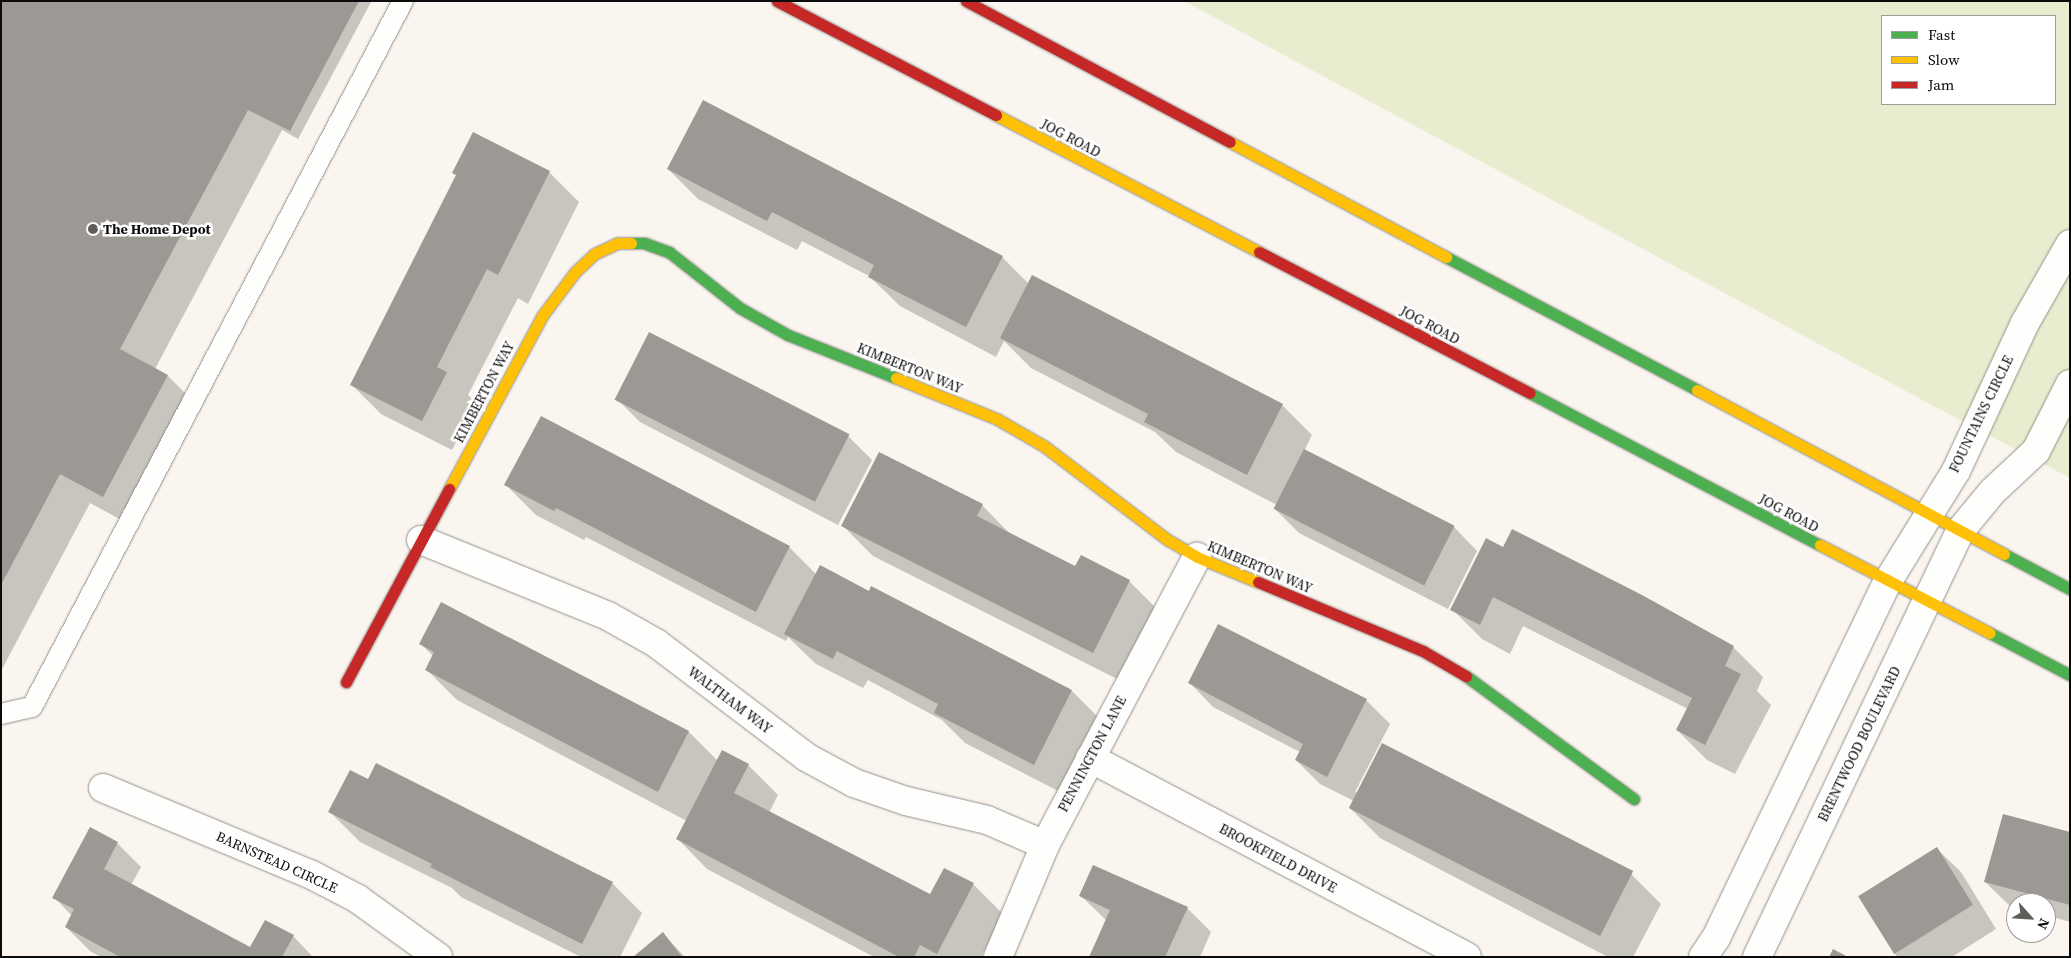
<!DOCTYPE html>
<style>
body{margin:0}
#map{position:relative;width:2071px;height:958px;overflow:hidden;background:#faf5ee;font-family:"Source Serif 4",serif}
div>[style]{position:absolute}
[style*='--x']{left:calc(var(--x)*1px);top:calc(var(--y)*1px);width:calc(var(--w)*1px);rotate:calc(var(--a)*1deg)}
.green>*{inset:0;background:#e7edce}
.shadow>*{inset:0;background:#0003}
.building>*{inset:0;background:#9c9894;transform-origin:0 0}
.roads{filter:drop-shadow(0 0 1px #93908d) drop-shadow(0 0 1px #93908d)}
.lane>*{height:20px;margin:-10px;padding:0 10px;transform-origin:10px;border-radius:10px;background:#fefefc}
.street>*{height:28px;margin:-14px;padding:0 14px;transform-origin:14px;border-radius:14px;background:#fefefc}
.fast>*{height:11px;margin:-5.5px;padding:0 5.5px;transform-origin:5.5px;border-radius:5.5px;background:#4caf50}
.slow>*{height:11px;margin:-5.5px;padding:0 5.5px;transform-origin:5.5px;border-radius:5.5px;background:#ffc107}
.jam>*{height:11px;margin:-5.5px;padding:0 5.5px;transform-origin:5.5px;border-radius:5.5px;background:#c62828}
.dots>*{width:14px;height:14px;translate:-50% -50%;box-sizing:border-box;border:2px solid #fff;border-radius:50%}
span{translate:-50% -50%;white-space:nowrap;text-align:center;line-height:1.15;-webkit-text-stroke:5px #fff;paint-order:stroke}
.street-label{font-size:14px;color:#0b0b0b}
.poi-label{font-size:14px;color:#0b0b0b;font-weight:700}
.left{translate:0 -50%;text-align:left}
.frame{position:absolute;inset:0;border:2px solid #0b0b0b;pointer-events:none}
.legend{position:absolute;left:1881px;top:15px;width:175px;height:90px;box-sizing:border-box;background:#fff;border:1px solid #9d9d9d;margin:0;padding:6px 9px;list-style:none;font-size:15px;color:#0b0b0b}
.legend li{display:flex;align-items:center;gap:10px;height:25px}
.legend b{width:25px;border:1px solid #9d9d9d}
.north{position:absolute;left:2006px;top:893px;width:50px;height:50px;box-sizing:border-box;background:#fff;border:1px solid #9d9d9d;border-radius:50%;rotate:116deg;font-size:14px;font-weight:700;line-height:20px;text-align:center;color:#0b0b0b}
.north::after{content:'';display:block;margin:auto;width:18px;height:22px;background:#5f5d5a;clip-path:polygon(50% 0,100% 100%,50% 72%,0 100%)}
</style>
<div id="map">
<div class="green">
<div style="clip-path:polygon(evenodd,1184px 1px,2070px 1px,2070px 478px,1926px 402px,1184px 1px,1882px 16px,2055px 16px,2055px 104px,1882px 104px,1882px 16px)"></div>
</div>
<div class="shadow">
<div style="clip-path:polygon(1px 1px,371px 2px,298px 139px,282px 130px,155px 369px,168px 376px,198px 406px,134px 527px,90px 503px,1px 671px)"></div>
<div style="clip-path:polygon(668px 169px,1002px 257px,1029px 284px,1282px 405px,1312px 435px,1304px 451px,1454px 527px,1477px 551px,1448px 609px,1299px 533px,1275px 509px,1277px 505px,1176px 452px,1155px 432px,1031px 368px,1004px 341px,996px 357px,900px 306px,869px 276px,802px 241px,797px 250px,698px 199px)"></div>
<div style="clip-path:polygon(549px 172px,579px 202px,528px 304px,518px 298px,468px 395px,476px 403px,452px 450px,381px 414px,351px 384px,457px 176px,453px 173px)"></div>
<div style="clip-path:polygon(616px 398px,848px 436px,872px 460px,838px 525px,640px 422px)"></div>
<div style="clip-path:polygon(541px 418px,789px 547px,817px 575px,869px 593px,872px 587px,1072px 691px,1102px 721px,1064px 794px,965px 743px,942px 720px,868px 680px,863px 688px,816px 664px,788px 637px,786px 641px,586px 537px,584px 540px,536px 515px,506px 485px)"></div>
<div style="clip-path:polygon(982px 505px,1011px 535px,1076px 567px,1129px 581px,1159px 611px,1123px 682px,873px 556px,843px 526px)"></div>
<div style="clip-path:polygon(1486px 540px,1733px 647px,1763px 677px,1757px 691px,1771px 705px,1735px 774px,1707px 760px,1677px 730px,1688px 709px,1523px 626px,1510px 654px,1482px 639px,1452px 609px)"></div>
<div style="clip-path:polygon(441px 604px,689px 732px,718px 761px,748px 765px,778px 795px,769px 813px,930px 896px,973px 884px,1003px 914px,981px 957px,874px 957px,707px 869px,678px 839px,687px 821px,457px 700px,427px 670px,433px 656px,421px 644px)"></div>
<div style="clip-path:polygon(1190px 683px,1366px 700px,1390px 724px,1355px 792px,1631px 874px,1661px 904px,1633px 957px,1608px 957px,1380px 838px,1350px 808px,1354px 801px,1320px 784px,1296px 760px,1300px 752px,1213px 707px)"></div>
<div style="clip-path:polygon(330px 812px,612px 883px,642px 913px,620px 957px,581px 957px,461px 897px,452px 888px,360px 842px)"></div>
<div style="clip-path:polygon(2070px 834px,2070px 922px,2046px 915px,2046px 903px,2016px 903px,2016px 907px,2009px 905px,1985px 882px)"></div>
<div style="clip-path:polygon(117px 843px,141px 867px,131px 885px,251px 949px,293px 936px,313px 957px,101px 957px,90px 951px,66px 927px,72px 916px,54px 897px)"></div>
<div style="clip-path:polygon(1937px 849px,1961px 872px,1996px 929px,1952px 957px,1897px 957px,1860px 898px)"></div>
<div style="clip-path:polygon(1081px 896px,1187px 908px,1211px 932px,1200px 957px,1091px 957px,1107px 921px)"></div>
<div style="clip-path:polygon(663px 934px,685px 957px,635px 957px)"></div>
</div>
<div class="building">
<div style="clip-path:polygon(1px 1px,359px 1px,290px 131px,248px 110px,120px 349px,168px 375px,103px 497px,60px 474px,1px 585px)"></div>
<div style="clip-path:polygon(703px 100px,1003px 256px,966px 327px,868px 277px,874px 265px,772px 212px,767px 221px,667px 169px)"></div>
<div style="clip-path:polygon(473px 132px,550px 171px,498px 275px,487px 269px,437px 367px,447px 372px,422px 421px,350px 385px,456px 175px,452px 173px)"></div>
<div style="clip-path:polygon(1032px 275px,1283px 404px,1247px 475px,1144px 422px,1148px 414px,1000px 338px)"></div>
<div style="left:649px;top:332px;width:225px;height:76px;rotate:27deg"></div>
<div style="clip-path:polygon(541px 416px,790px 546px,756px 612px,556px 508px,554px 511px,504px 485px)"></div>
<div style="left:1304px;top:449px;width:169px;height:67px;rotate:27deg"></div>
<div style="clip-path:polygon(879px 452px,983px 504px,977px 516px,1075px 566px,1081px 555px,1130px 580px,1093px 653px,841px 526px)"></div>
<div style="clip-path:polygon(1512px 529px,1642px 595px,1734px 646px,1725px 666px,1741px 674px,1705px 745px,1676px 730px,1692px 698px,1493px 597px,1480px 625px,1450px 610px,1486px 538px,1503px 547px)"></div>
<div style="clip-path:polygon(820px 565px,869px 591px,871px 586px,1072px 690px,1034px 765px,934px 713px,938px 704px,837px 651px,833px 659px,784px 634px)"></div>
<div style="clip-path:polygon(441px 602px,689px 731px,658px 792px,425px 670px,434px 652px,419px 644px)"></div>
<div style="clip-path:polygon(1218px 624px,1367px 699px,1327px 777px,1295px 760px,1303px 744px,1188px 683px)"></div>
<div style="left:1382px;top:743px;width:282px;height:73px;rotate:27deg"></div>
<div style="clip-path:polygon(722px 750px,749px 764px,734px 793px,930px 894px,944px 868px,974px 883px,937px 954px,920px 945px,914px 957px,899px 957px,676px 839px)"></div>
<div style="clip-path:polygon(376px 763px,613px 882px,582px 944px,430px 867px,432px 864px,328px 812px,350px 770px,368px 779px)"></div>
<div style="clip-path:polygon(2003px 814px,2070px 832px,2070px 905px,1984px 882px)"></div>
<div style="clip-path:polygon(90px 827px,118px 842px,104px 869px,250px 947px,265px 920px,294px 935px,282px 957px,120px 957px,65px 927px,74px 909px,52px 898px)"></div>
<div style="left:1937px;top:847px;width:68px;height:93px;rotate:58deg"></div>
<div style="clip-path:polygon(1093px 865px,1188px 907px,1165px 957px,1089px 957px,1110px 910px,1079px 896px)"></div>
<div style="clip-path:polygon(663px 932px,682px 957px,633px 957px)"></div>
<div style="clip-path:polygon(1833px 949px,1848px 957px,1829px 957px)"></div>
</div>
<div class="roads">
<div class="lane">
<div style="--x:1;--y:714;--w:32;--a:-13"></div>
<div style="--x:32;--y:707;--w:798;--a:-62.28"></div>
</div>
<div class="street">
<div style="--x:421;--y:540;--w:202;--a:22.1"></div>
<div style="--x:608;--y:616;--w:55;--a:29.4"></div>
<div style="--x:656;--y:643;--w:188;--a:37.2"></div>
<div style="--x:806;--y:757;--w:55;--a:28.4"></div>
<div style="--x:854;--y:783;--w:55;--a:19.1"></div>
<div style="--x:906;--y:801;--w:83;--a:13.2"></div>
<div style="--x:987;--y:820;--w:63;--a:23.3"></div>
<div style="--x:1090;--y:758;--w:426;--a:27.8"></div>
<div style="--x:103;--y:788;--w:224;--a:22.6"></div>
<div style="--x:310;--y:874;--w:54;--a:27.5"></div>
<div style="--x:358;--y:899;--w:99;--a:35.9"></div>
<div style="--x:998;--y:957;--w:121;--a:-67.2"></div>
<div style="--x:1045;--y:845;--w:326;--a:-62.2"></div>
<div style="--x:1703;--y:957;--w:23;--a:-56"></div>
<div style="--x:1716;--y:938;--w:396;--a:-64.3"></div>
<div style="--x:1888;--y:581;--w:129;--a:-58.3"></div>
<div style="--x:1956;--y:471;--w:163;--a:-65"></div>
<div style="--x:2025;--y:323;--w:91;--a:-60.3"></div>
<div style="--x:1757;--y:957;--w:472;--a:-64.5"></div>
<div style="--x:1960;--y:531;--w:50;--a:-50.6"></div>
<div style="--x:1992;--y:492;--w:60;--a:-43"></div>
<div style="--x:2036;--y:451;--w:75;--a:-63.1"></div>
</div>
<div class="fast">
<div style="--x:631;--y:243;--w:13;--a:0"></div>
<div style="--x:644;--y:243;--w:27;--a:20"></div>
<div style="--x:669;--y:252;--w:90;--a:38.3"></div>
<div style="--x:740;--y:308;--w:55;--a:29.4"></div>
<div style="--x:788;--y:335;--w:116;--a:21.7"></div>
<div style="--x:1446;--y:257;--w:284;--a:27.9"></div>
<div style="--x:1530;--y:393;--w:327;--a:27.7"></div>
<div style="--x:2004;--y:554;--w:75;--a:27.9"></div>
<div style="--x:1990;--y:633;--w:90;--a:27.7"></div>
<div style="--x:1466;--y:676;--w:208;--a:36.2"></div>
</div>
<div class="slow">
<div style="--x:996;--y:115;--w:297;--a:27.5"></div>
<div style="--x:1230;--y:142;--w:245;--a:28"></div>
<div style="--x:896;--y:378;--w:109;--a:22.1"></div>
<div style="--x:997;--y:419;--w:54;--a:29.9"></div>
<div style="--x:1044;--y:446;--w:156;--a:37.2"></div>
<div style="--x:1168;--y:540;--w:34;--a:30"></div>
<div style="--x:1197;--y:557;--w:66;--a:22.3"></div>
<div style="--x:1697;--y:390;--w:348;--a:28.1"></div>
<div style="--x:449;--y:489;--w:196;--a:-61.7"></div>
<div style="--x:542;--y:316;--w:55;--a:-53.1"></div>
<div style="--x:575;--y:272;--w:26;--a:-43"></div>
<div style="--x:594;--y:254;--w:26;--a:-25"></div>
<div style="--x:618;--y:243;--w:13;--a:0"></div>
<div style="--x:1820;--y:545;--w:191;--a:27.4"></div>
</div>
<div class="jam">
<div style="--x:777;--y:1;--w:247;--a:27.5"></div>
<div style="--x:966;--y:1;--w:299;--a:28.1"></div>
<div style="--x:1259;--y:252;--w:305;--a:27.5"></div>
<div style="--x:1258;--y:582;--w:179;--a:22.7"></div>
<div style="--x:1423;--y:651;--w:50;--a:30.2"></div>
<div style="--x:346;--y:682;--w:219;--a:-61.9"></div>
</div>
</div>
<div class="dots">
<div style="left:93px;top:229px;background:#5f5d5a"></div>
</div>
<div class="street-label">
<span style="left:1071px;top:138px;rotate:28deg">JOG ROAD</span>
<span style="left:1430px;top:325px;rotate:28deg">JOG ROAD</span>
<span style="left:910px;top:368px;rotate:22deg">KIMBERTON WAY</span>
<span style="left:484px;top:392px;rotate:-62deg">KIMBERTON WAY</span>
<span style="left:1981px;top:414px;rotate:-64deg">FOUNTAINS CIRCLE</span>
<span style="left:1789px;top:513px;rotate:28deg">JOG ROAD</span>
<span style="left:1260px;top:567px;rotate:23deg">KIMBERTON WAY</span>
<span style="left:730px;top:700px;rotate:37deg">WALTHAM WAY</span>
<span style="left:1859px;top:744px;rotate:-64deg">BRENTWOOD BOULEVARD</span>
<span style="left:1092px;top:754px;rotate:-62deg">PENNINGTON LANE</span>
<span style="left:1278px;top:858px;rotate:28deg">BROOKFIELD DRIVE</span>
<span style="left:277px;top:862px;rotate:24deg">BARNSTEAD CIRCLE</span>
</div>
<div class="poi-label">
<span class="left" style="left:103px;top:229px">The Home Depot</span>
</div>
<div class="frame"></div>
<ul class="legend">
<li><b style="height:6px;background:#4caf50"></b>Fast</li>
<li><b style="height:6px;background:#ffc107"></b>Slow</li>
<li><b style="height:6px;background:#c62828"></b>Jam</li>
</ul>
<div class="north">N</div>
</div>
